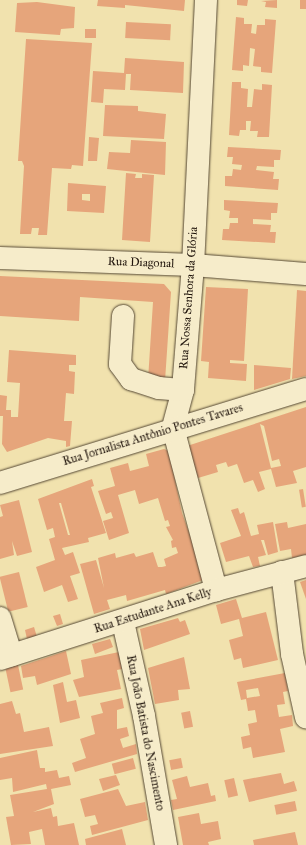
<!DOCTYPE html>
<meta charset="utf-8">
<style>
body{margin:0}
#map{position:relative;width:306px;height:845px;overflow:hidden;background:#f1e2ae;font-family:"IM FELL Great Primer",serif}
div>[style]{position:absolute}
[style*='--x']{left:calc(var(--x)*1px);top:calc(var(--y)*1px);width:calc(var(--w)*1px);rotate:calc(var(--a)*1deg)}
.building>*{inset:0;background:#e6a57b;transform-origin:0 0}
.roads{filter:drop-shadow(0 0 1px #554834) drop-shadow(0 0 1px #554834)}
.minor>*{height:22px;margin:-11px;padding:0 11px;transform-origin:11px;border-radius:11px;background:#f6ecca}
span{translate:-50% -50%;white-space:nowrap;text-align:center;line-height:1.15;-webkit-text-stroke:3.5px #f6ecca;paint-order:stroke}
.street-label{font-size:12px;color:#21150c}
</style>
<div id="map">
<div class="building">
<div style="clip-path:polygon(98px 0,185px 0,184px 11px,125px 5px,125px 8px,97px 6px)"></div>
<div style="clip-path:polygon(237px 0,248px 0,247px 6px,237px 5px)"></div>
<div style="clip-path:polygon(277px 0,277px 8px,265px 7px,266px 2px,261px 1px)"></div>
<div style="left:300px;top:0;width:6px;height:9px"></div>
<div style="clip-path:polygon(37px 2px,75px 7px,74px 28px,61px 29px,60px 35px,15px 32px,17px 3px)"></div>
<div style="clip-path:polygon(236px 17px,244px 18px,244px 24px,252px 24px,251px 33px,256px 34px,257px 25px,265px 25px,265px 19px,276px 20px,272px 73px,261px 72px,261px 67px,253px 66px,255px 49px,250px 48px,249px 66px,243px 65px,243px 71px,232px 70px)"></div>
<div style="left:126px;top:22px;width:45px;height:16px;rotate:3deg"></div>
<div style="left:85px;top:29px;width:11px;height:9px"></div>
<div style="clip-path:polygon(26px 39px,92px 43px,83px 166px,72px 165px,71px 169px,52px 168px,47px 235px,38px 235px,39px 228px,32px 228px,31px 234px,20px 234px,24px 166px,22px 161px,18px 161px)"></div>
<div style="clip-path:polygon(125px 58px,184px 62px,183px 93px,130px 90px,131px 74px,126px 74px,125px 90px,104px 89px,103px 103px,91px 102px,93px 71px,124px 73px)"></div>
<div style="clip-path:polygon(232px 82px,241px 82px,241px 88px,248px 89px,247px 107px,252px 107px,254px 89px,262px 90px,262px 84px,272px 85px,269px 137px,257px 137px,258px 131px,250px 131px,251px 121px,246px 121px,246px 130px,240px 130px,239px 136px,229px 135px)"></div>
<div style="clip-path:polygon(105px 105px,138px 106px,138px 111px,166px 114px,164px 139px,103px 136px)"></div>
<div style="clip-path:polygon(89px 137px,99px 138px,97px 161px,88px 161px)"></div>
<div style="clip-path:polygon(131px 140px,166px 142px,165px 175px,107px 169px,109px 152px,130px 153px)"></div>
<div style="clip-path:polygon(228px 147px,281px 150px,280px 160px,274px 160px,274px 167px,257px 166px,256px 170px,274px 172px,273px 179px,279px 179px,278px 190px,225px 186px,225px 176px,232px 176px,233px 169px,241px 170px,242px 165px,232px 164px,233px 157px,227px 157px)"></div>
<div style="clip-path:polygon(126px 173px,136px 174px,135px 178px,142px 178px,142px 174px,154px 175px,150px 242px,122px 240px)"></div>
<div style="clip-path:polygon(evenodd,68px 183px,106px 186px,104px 213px,67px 211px,68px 183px,82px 194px,90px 194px,90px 201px,82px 200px,82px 194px)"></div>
<div style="clip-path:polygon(224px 200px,278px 203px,277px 213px,271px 213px,271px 220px,253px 219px,253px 224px,271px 225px,270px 232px,276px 232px,275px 243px,222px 240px,223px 229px,229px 229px,230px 223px,238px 223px,238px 218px,229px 218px,230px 211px,224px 210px)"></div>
<div style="clip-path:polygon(0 276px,164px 284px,171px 292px,165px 381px,148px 380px,153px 302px,80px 297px,79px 321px,0 316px)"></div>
<div style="clip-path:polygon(206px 287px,248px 289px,244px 361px,230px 360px,230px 363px,247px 364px,246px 381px,208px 378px,209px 362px,201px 361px)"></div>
<div style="clip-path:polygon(297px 290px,306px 291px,306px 376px,292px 379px)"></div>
<div style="clip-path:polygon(9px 350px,76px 355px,76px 365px,69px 365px,69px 371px,75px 372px,74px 394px,66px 393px,64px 421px,72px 421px,70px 446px,66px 447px,66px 441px,48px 438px,7px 452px,2px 444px,3px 416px,0 416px,0 395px,7px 396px,6px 410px,11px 410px,11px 417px,18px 417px,20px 383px,7px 382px)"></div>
<div style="clip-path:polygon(254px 365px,291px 368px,290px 379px,254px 390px)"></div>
<div style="clip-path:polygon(evenodd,306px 407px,306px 467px,293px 471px,297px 483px,276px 487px,271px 469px,259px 472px,265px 489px,258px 492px,253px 480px,244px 483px,237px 464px,228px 467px,226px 462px,216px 465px,218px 472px,198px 478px,187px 446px,306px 407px,260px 424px,264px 426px,272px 461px,279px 459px,281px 466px,271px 468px,260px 424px)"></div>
<div style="clip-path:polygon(164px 449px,169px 451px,182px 513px,200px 562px,197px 563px,203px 580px,166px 594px,165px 590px,127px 601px,126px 595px,107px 600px,110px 609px,94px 614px,80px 564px,96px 560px,104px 588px,98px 558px,115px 553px,116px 558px,134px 553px,136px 557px,153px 552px,158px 567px,162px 567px,166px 566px,164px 559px,178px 553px,176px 547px,172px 548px,171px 541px,173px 540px,166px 527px,170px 526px,168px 520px,165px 521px,158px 498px,139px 504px,135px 490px,118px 495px,129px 533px,109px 540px,103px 521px,113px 518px,111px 512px,106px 514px,98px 491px,115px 486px,110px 468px,128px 463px,130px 471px,149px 466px,146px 454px)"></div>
<div style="clip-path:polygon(evenodd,92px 479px,94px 486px,91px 487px,106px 533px,88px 538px,89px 542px,62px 548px,65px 555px,73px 552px,80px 573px,70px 576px,78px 599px,68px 602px,62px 585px,44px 592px,36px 567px,55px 560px,49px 539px,55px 537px,53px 528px,47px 530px,38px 499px,92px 479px,59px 503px,61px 503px,70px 535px,68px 535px,59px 503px)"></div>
<div style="left:303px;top:489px;width:18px;height:4px;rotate:81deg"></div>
<div style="clip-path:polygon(19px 500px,32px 552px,17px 556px,12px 541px,14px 555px,0 559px,0 517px,3px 516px,0 505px)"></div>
<div style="clip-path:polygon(238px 508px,240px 514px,244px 512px,251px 536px,259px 534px,257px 525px,273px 522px,278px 552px,268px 555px,264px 540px,261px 540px,266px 555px,258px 557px,260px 566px,253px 567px,249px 556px,226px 562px,220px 543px,241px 536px,231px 510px)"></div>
<div style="clip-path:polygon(287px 522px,288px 528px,306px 524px,306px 555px,292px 558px,291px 549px,280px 551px,275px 524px)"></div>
<div style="left:19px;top:572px;width:36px;height:20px;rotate:76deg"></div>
<div style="clip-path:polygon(306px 580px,306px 599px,300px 582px)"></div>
<div style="clip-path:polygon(236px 599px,242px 618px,266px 612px,278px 660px,243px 668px,241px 658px,234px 660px,229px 640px,243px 636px,239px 619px,221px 624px,216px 605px)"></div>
<div style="clip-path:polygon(60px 614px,63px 624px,57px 626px,53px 616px)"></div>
<div style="clip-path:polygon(178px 618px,180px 622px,185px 620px,190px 634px,144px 650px,140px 629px)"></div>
<div style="clip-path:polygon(34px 627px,37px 637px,27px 639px,25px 630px)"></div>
<div style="clip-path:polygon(110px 639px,113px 647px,95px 654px,92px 644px)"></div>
<div style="clip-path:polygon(66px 651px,71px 674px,37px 685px,35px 676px,23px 678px,21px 666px)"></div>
<div style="clip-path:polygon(119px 652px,122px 669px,117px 670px,121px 689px,79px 697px,73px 680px,84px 677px,81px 660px)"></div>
<div style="clip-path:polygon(184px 657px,190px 689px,178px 690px,179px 700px,155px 704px,148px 668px)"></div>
<div style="left:18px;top:665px;width:25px;height:13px;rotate:78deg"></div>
<div style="clip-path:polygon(evenodd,285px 673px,288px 691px,283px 692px,285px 704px,277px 705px,279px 717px,292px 715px,293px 726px,280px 729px,285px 752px,253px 758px,251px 747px,243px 749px,241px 737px,250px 735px,248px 724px,257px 722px,255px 710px,248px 711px,246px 699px,241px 700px,237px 682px,285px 673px,258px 688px,260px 696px,247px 698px,246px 690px,258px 688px)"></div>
<div style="clip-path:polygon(63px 682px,67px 702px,76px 700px,80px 718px,60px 723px,53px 685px)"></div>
<div style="clip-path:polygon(122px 698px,124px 708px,117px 710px,117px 729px,127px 727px,129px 736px,120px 739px,123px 748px,136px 744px,137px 754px,75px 772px,72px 763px,86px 758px,80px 739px,95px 734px,91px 716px,103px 713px,100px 703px)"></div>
<div style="clip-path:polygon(12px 701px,16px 714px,20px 713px,24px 732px,49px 727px,53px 746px,0 754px,0 704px)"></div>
<div style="left:190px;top:711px;width:16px;height:9px;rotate:79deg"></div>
<div style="clip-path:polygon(37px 750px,40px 768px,45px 768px,45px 772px,57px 770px,59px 778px,69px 776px,71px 785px,51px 789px,54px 804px,33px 812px,51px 808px,53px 817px,57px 816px,58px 826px,74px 823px,79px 845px,45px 845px,42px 829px,29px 832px,31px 844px,11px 845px,6px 817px,14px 816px,10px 795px,47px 789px,46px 784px,13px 792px,12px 778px,0 780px,0 758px)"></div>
<div style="left:133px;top:758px;width:11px;height:22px;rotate:75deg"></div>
<div style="left:181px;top:758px;width:10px;height:12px;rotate:79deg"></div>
<div style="clip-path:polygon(281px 773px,284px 784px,294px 781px,297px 791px,249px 802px,243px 780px)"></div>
<div style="clip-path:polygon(116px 775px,120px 785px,103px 791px,99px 779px)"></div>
<div style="clip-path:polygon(187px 776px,190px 787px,208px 783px,211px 796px,215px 795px,216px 801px,173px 810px,171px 800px,177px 799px,172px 780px)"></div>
<div style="left:234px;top:778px;width:18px;height:10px;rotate:77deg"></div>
<div style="clip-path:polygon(118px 789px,126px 806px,145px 802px,148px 820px,92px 835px,90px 826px,98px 824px,95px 815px,85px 817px,80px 799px)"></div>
<div style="left:295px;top:801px;width:10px;height:21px;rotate:79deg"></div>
<div style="clip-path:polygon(199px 813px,201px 824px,218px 821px,221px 839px,208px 842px,209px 845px,183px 845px,178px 817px)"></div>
<div style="clip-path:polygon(122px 829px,126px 845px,86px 845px,85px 839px)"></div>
<div style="clip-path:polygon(295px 832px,298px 845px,254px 845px,253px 840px)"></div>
</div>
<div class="roads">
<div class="minor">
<div style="--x:206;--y:0;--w:265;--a:92.8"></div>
<div style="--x:193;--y:265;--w:125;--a:94.6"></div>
<div style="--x:183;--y:390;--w:39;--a:105"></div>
<div style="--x:173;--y:428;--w:168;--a:75.1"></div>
<div style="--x:0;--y:258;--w:193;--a:2.1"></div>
<div style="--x:193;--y:265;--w:113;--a:4.6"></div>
<div style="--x:123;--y:316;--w:48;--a:93.6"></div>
<div style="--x:120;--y:364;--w:19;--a:54"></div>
<div style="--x:131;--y:379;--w:29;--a:18"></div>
<div style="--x:159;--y:388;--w:24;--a:5"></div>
<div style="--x:0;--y:483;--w:320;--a:-17.1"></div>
<div style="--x:282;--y:572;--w:83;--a:83"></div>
<div style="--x:292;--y:654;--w:65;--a:77.5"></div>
<div style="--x:0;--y:618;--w:39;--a:73"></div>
<div style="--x:123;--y:622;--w:96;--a:77.4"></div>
<div style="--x:144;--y:716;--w:131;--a:80.3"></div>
<div style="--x:0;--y:659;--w:227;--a:-17.7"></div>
<div style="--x:216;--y:590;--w:93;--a:-14.9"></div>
</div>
</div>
<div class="street-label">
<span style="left:141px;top:263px;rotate:2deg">Rua Diagonal</span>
<span style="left:189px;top:298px;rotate:-86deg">Rua Nossa Senhora da Glória</span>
<span style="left:153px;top:435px;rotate:-17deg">Rua Jornalista Antônio Pontes Tavares</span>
<span style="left:153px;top:611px;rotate:-18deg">Rua Estudante Ana Kelly</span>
<span style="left:145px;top:733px;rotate:79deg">Rua João Batista do Nascimento</span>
</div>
</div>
